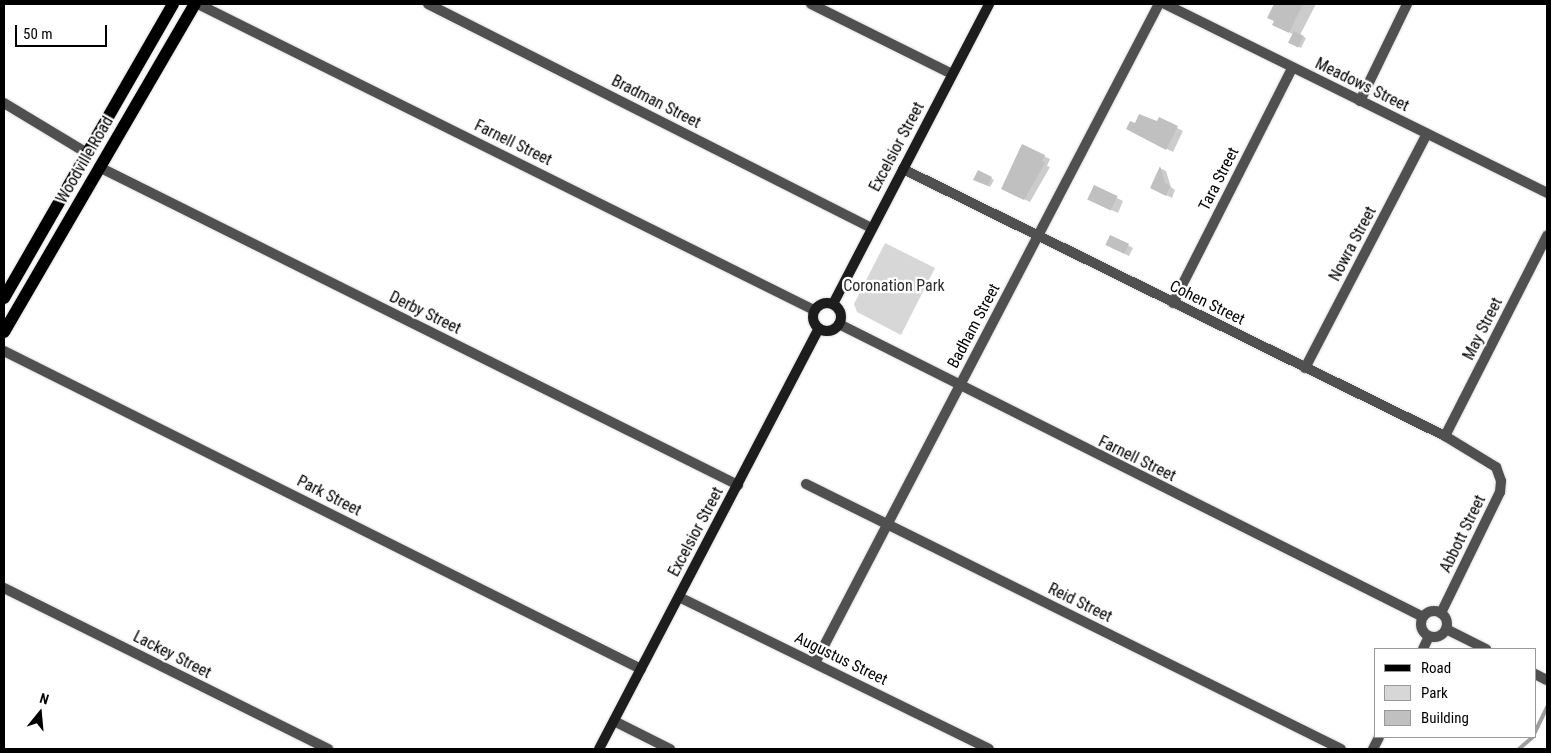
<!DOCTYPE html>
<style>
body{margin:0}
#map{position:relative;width:1551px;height:753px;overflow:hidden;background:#fff;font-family:"Roboto Condensed",sans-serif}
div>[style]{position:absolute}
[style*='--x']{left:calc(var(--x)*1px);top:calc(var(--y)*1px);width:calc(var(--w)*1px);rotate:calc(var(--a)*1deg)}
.green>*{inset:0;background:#d7d7d7}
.shadow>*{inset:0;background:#0003;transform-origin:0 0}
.stream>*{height:4px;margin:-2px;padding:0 2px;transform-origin:2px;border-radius:2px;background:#9e9e9e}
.building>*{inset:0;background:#c0c0c0;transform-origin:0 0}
.roads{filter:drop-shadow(0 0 1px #dbdbdb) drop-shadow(0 0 1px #dbdbdb)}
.street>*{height:10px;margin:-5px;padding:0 5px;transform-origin:5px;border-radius:5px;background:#505050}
.street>.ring{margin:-5px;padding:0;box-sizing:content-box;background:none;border:10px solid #505050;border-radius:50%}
.secondary>*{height:10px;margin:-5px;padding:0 5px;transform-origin:5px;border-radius:5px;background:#1d1d1d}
.secondary>.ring{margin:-5px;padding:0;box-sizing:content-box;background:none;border:10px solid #1d1d1d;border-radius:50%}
.primary>*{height:12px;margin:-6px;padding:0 6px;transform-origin:6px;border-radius:6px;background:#000}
span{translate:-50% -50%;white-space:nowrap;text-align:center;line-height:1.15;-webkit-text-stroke:4.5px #fff;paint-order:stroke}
.street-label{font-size:16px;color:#000}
.park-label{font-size:16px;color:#2e2e2e}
.frame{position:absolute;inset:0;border:5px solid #000;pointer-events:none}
.legend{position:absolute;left:1374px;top:648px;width:162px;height:90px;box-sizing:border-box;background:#fff;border:1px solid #999;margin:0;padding:6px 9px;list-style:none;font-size:15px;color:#000}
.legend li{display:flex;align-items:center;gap:10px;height:25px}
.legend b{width:25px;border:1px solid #999}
.north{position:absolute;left:15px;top:688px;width:50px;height:50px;-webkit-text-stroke:4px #fff;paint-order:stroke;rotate:17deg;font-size:14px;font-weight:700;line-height:20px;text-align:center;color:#000}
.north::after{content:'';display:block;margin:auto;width:18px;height:22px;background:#000;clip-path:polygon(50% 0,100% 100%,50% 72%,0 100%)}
.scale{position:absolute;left:15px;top:25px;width:92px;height:22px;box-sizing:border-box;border:2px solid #000;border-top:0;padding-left:6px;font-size:15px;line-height:18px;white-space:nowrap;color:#000;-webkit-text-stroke:4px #fff;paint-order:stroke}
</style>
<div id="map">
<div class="green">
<div style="clip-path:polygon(885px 243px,935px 268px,901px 335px,857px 312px,854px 304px)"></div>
</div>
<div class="shadow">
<div style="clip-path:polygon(1276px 4px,1316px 4px,1300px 35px,1306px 38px,1301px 48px,1289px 43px,1293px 35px,1269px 17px)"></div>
<div style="clip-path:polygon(1160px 119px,1183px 131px,1173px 152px,1133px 132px,1135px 125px,1158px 123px)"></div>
<div style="clip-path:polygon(1044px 156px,1050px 159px,1047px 166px,1050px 167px,1030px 202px,1009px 192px)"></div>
<div style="clip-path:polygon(1160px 168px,1166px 171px,1171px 187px,1175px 190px,1172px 198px,1157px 191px)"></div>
<div style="left:979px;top:172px;width:17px;height:8px;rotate:28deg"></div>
<div style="clip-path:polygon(1117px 198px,1123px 201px,1118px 213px,1095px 202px)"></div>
<div style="clip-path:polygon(1128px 245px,1133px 248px,1129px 256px,1112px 248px)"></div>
</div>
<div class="stream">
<div style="--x:1535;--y:732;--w:28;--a:-64"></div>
<div style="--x:1519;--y:749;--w:18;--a:-41"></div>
</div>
<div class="building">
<div style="clip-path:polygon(1274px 4px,1303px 4px,1289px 33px,1272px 25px,1274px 21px,1267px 18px)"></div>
<div style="left:1294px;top:31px;width:11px;height:13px;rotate:27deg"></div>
<div style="clip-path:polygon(1139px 114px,1157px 121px,1159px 117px,1178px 126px,1166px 150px,1126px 129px,1130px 121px,1135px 123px)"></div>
<div style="clip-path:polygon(1022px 144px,1045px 155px,1042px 161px,1045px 163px,1024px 200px,1001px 189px)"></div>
<div style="clip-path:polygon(1160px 166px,1165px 183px,1170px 186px,1166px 196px,1150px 188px)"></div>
<div style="clip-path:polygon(978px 170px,992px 177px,988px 186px,973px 180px)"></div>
<div style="left:1094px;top:185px;width:26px;height:16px;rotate:25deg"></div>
<div style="left:1110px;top:235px;width:21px;height:11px;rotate:25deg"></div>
</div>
<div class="roads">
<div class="street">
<div style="--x:198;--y:4;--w:688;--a:26.42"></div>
<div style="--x:428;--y:4;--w:496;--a:26.8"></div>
<div style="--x:811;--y:4;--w:157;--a:26.4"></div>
<div style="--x:1165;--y:4;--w:426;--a:26.3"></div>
<div style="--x:1360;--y:101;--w:108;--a:-64.1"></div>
<div style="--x:4;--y:103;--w:97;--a:31.1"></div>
<div style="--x:99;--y:167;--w:714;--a:26.46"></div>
<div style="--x:903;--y:169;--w:604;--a:26.23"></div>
<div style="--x:1445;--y:436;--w:60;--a:31.3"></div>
<div style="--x:1496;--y:467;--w:15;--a:70"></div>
<div style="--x:1501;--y:481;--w:11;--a:95"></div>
<div style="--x:1500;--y:492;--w:135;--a:116"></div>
<div style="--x:1173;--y:303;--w:263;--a:-63.1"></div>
<div style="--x:839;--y:324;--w:653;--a:26.64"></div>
<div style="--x:4;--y:351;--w:712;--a:26.53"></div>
<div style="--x:1305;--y:368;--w:264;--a:-62.5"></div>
<div style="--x:1445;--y:436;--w:225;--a:-63"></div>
<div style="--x:806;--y:484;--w:597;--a:26.35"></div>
<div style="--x:4;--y:588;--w:362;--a:26.4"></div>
<div style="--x:679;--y:597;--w:345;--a:26.1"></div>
<div class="ring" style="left:1421px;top:611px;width:16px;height:16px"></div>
<div style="--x:1446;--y:629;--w:45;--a:26.6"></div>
<div style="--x:1423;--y:649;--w:14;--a:-65"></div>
<div style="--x:815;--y:663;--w:743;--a:-62.44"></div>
<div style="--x:1535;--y:674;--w:13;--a:27"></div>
<div style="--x:614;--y:721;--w:63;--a:26.6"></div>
<div style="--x:1373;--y:749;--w:13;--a:-63"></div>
</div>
<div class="secondary">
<div class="ring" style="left:813px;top:303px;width:18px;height:18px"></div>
<div style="--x:833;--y:304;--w:338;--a:-62.5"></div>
<div style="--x:599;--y:749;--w:474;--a:-62.4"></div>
</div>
<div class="primary">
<div style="--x:4;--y:298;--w:339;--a:-60.1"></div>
<div style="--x:4;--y:332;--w:380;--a:-59.8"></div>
</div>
</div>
<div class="street-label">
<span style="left:1362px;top:85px;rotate:26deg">Meadows Street</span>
<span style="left:656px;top:102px;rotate:27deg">Bradman Street</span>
<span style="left:513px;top:143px;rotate:26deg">Farnell Street</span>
<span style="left:897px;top:147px;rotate:-62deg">Excelsior Street</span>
<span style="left:85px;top:160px;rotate:-60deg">Woodville Road</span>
<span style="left:1219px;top:179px;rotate:-63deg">Tara Street</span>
<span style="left:1353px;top:244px;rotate:-62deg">Nowra Street</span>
<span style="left:1207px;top:303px;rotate:26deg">Cohen Street</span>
<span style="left:425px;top:313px;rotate:26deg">Derby Street</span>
<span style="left:974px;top:326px;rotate:-62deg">Badham Street</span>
<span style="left:1483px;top:329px;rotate:-63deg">May Street</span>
<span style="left:1137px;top:459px;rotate:26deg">Farnell Street</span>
<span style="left:329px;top:496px;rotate:27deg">Park Street</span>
<span style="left:696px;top:532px;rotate:-62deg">Excelsior Street</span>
<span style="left:1463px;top:534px;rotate:-64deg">Abbott Street</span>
<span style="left:1080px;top:603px;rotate:26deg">Reid Street</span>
<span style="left:172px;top:655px;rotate:27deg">Lackey Street</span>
<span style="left:841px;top:659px;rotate:26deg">Augustus Street</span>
</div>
<div class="park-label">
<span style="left:894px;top:286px">Coronation Park</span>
</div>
<div class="frame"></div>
<ul class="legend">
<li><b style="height:6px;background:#000"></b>Road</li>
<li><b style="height:14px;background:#d7d7d7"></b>Park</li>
<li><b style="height:14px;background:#c0c0c0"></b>Building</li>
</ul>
<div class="north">N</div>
<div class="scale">50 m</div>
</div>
